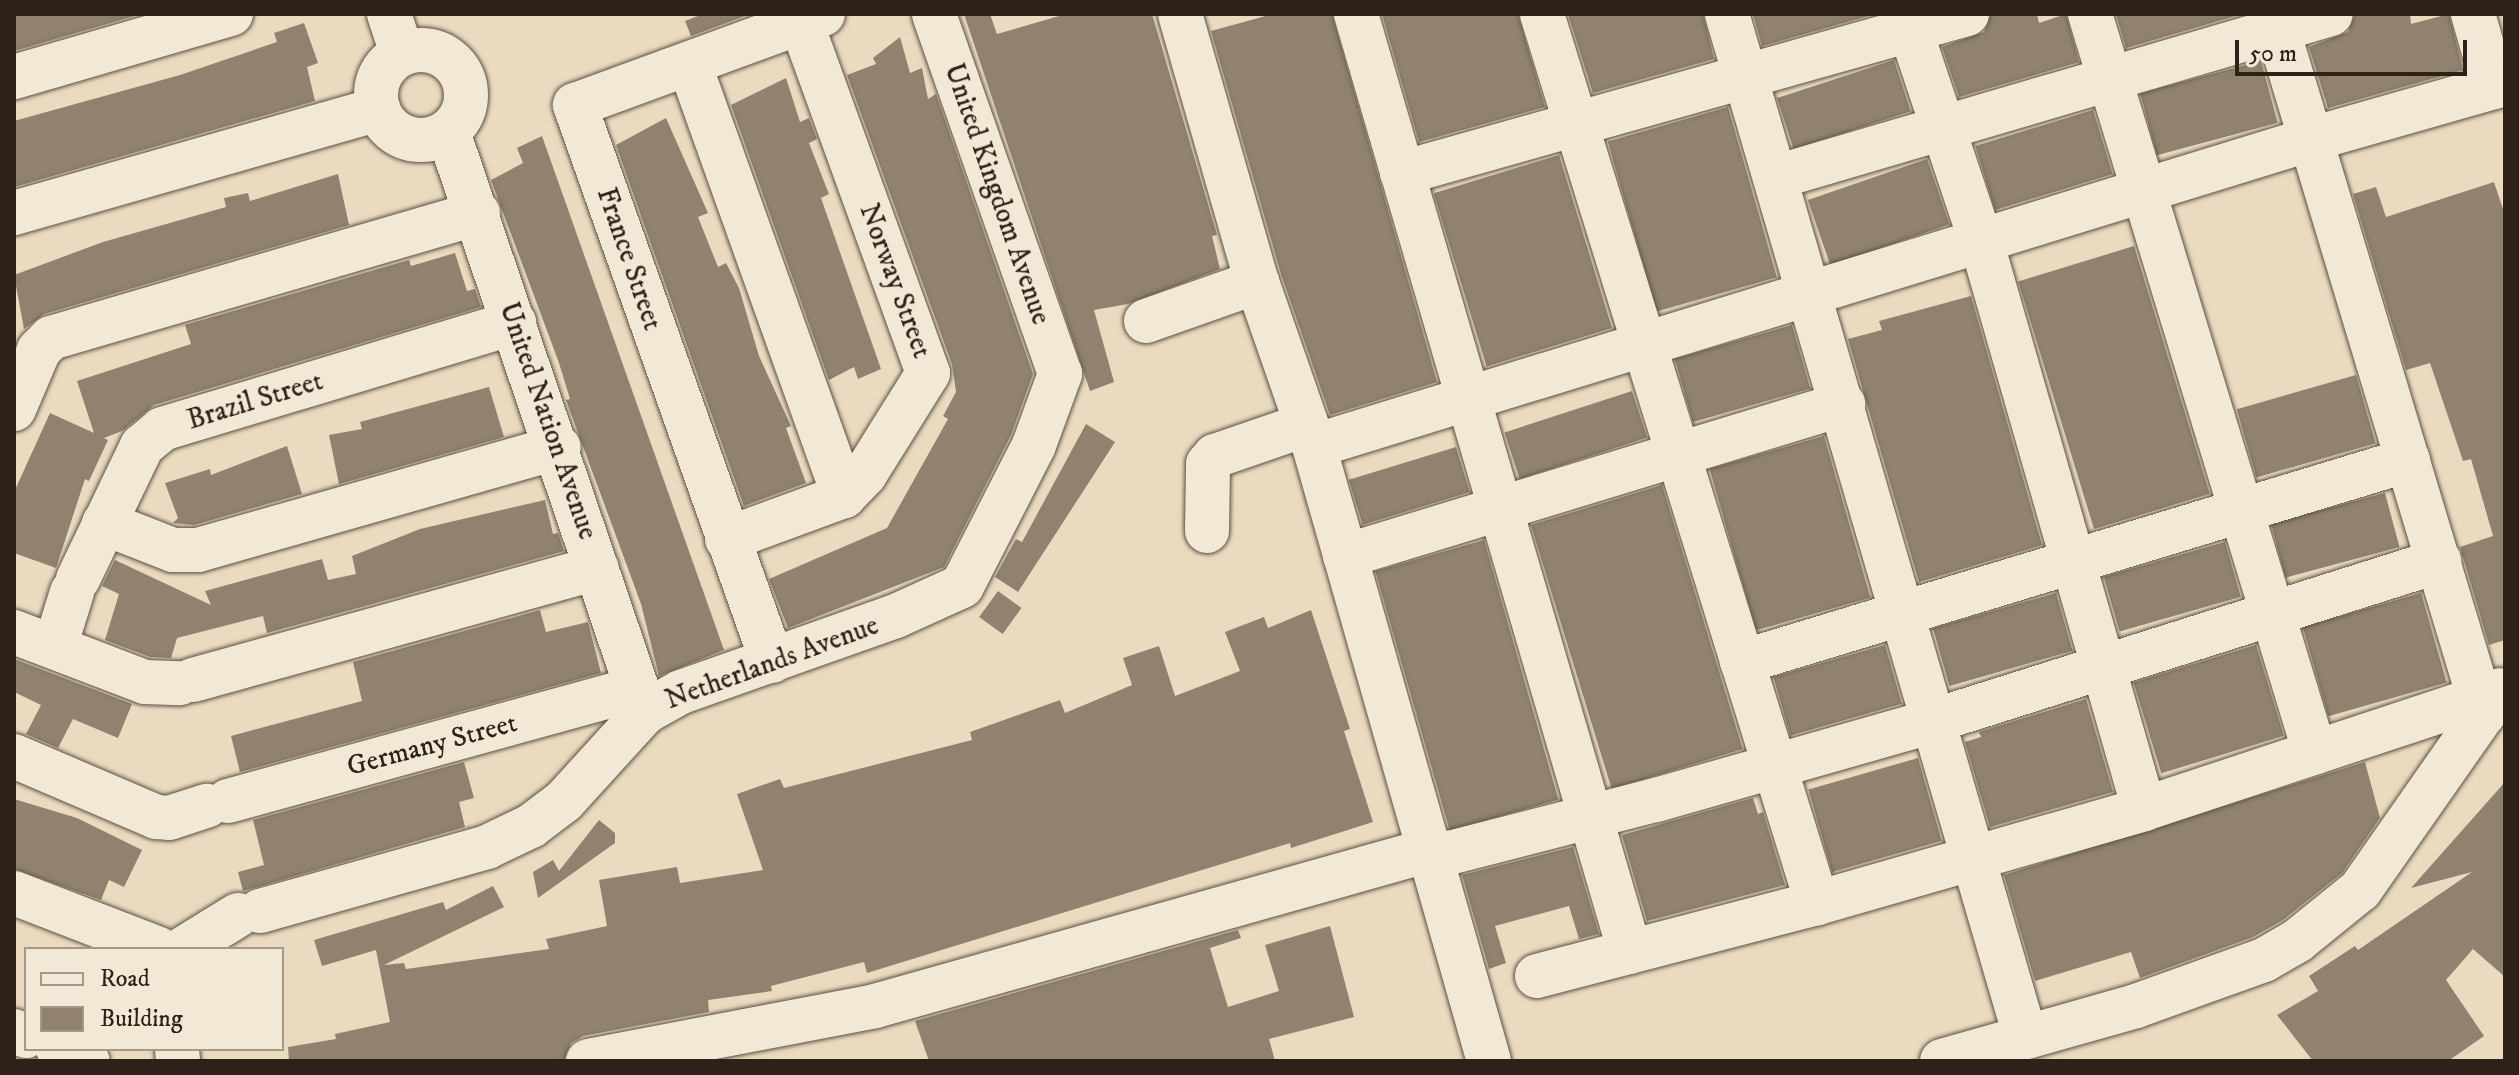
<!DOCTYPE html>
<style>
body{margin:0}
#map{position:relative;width:2519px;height:1075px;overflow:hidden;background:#eadbc0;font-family:"IM FELL DW Pica",serif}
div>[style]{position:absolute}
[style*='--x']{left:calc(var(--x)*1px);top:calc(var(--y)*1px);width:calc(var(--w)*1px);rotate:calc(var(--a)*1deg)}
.building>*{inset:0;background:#90826f;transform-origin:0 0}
.roads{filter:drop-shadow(0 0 2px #5d5041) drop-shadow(0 0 2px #5d5041)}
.minor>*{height:44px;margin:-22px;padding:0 22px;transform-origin:22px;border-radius:22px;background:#f1e8d6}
.minor>.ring{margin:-22px;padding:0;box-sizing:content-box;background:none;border:44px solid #f1e8d6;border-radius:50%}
span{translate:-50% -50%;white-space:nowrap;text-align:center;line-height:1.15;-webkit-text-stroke:6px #f1e8d6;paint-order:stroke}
.street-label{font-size:28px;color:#2e2117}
.frame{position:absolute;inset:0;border:16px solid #2e2117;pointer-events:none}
.legend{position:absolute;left:24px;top:947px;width:260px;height:104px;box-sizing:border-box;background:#f1e8d6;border:2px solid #a3988a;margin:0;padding:10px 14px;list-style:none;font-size:24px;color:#2e2117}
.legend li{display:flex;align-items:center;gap:16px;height:40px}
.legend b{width:40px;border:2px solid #a3988a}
.scale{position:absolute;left:2235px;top:40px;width:232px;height:36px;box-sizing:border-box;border:4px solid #2e2117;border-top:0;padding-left:10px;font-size:24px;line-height:28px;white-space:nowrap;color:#2e2117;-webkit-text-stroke:6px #f1e8d6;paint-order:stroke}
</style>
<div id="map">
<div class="building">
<div style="clip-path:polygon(14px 14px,141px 14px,14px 51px)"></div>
<div style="clip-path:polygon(703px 14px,750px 14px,691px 36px,685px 21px)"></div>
<div style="clip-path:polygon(964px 14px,990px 14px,997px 34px,1066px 14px,1152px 14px,1217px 235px,1212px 236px,1220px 269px,1128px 304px,1094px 310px,1114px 382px,1090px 391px)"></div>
<div style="clip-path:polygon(1273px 14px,1332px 14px,1437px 382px,1330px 415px,1281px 274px,1211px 31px)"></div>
<div style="clip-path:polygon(1382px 14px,1518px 14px,1545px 107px,1419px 142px)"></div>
<div style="clip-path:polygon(1568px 14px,1703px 14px,1714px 59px,1593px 93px)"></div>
<div style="clip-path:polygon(1753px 14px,1875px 14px,1762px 46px)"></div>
<div style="clip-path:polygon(1991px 14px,2037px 14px,2039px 23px,2066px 14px,2079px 62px,1959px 97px,1942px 47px,1984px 32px)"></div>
<div style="clip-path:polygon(2116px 14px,2242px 14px,2126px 48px)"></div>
<div style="clip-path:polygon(2355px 14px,2410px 14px,2411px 24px,2449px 14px,2463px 70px,2328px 108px,2309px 47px,2348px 32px)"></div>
<div style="clip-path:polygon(304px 23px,318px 63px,307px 67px,315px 101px,14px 187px,14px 121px,180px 75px,277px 42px,274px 33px)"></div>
<div style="clip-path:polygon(900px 37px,910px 73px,922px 68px,928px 99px,936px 94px,1033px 374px,1011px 435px,944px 567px,788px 628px,769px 579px,887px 528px,948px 419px,943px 416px,956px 392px,952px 364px,847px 75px,876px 64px,873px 58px)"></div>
<div style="left:1894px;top:60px;width:54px;height:123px;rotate:72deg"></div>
<div style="left:2261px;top:61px;width:64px;height:125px;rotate:75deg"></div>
<div style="clip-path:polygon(786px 78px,800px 122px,809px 118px,817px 139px,809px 143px,829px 194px,821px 198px,881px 369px,858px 379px,854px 367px,829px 380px,731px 105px)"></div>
<div style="left:1728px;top:107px;width:177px;height:125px;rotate:74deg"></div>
<div style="left:2093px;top:110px;width:67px;height:123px;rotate:73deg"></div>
<div style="clip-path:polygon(666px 118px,708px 213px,698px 217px,718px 267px,726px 263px,739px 288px,759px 356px,791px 426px,786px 428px,806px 483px,744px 506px,616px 145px)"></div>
<div style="clip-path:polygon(542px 136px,724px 650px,659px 676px,641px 604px,566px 400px,570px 399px,559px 363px,491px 180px,523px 163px,517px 148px)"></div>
<div style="left:1559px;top:155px;width:181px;height:131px;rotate:73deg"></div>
<div style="left:1927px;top:159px;width:69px;height:126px;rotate:71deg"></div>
<div style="clip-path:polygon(338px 174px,349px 225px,44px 314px,24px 329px,14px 275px,103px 242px,226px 207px,224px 198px,248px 193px,250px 201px)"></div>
<div style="clip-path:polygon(2494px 182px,2505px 215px,2505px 640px,2489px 645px,2460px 547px,2493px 536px,2471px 459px,2463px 461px,2430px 363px,2406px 370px,2353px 194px,2376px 187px,2386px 217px)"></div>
<div style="left:2134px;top:246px;width:259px;height:121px;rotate:73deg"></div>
<div style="clip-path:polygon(455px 253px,467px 291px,475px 289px,481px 307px,154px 405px,122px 431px,104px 438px,108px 440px,89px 481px,85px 479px,56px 568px,14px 553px,14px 492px,50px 413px,94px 433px,77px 381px,191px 344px,185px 325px,409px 260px,411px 266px)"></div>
<div style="clip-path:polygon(1971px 296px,2042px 545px,1919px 582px,1848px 339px,1882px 330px,1879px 321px)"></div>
<div style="left:1792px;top:325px;width:66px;height:122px;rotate:74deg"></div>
<div style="left:2356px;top:375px;width:71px;height:124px;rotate:74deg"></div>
<div style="clip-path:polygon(489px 387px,504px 437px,339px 484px,329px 435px,362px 429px,360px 422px)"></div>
<div style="left:1632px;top:391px;width:49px;height:134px;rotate:72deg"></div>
<div style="clip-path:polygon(1086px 424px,1115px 442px,1018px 592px,995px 577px,1016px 539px,1022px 542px)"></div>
<div style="left:1824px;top:436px;width:168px;height:119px;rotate:74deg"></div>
<div style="clip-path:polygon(287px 446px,302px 494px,194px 525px,173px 523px,178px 518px,165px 483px,210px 469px,211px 475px)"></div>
<div style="left:1456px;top:447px;width:47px;height:112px;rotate:73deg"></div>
<div style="left:1662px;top:485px;width:276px;height:137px;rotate:73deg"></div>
<div style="left:2385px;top:493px;width:56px;height:118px;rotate:75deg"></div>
<div style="clip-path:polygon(545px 500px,553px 534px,558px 533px,564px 551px,267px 633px,263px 616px,177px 638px,171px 658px,150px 657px,105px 640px,119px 594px,102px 586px,115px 560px,211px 605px,205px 591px,322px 559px,328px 580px,356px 574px,352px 556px,420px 529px)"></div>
<div style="left:1484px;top:540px;width:270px;height:113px;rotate:74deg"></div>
<div style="left:2225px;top:542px;width:57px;height:126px;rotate:74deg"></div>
<div style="left:998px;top:591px;width:29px;height:32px;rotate:36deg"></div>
<div style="left:2056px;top:593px;width:60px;height:128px;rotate:74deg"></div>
<div style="left:2421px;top:593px;width:93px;height:123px;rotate:74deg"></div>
<div style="clip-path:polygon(540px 610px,546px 632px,588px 622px,601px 673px,240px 772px,231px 736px,362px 701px,353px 662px)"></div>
<div style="clip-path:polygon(1311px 610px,1350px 729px,1344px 731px,1373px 822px,1291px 848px,1290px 843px,867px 973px,864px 962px,771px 986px,772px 991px,708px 1000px,709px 1012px,583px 1036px,571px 1043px,564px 1061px,289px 1061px,288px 1047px,336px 1039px,335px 1034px,390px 1022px,376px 950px,322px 966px,314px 940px,443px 902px,446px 910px,493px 886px,504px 907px,384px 965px,404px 963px,406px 969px,549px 949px,546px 939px,607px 926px,599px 880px,677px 867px,680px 883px,763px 870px,737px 794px,780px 779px,784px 788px,972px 740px,970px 732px,1060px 700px,1065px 713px,1132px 685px,1123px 658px,1159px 646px,1175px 696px,1240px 671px,1225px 632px,1264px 617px,1268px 628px)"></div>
<div style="left:1885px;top:645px;width:61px;height:116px;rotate:74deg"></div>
<div style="left:2256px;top:645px;width:95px;height:128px;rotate:73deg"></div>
<div style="clip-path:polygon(14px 659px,132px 704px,118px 738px,73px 719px,58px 748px,26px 734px,41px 705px,14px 692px)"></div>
<div style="clip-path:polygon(2086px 699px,2113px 792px,1990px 827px,1965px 742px,1981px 737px,1979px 732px)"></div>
<div style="left:1918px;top:758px;width:86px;height:114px;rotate:74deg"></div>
<div style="clip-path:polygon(464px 762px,474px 798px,459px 802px,465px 827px,243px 891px,238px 872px,264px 865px,253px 820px)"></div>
<div style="clip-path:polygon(2365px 762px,2380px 818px,2342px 873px,2283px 920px,2253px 937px,2140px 978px,2131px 952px,2035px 981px,2004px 875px)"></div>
<div style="clip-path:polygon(2505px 782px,2505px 977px,2473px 949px,2446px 980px,2484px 1036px,2448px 1061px,2313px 1061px,2277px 1015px,2318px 991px,2309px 976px,2355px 946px,2358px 950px,2472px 872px,2411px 888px)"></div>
<div style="clip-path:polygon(1753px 798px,1758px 814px,1763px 812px,1785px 885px,1647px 921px,1622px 835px)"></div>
<div style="clip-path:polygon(14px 799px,77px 818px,142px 850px,124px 887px,109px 880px,101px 900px,14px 869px)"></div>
<div style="clip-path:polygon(599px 820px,615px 833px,615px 843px,538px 898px,533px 872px,553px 860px,559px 871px)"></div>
<div style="clip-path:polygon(1573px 847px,1599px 934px,1579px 939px,1569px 906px,1495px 926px,1506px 963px,1489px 969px,1462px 875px)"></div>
<div style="clip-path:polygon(1330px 926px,1354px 1017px,1269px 1039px,1275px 1061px,929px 1061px,915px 1021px,1238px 930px,1241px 938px,1210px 948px,1228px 1007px,1279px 991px,1265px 945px)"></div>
</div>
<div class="roads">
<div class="minor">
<div style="--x:389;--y:14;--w:41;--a:71.6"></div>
<div style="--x:1180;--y:14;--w:279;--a:74"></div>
<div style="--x:1257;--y:282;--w:174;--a:70.8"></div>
<div style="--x:1314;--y:446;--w:639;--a:74.12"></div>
<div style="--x:1356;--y:14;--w:977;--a:73.72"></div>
<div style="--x:1542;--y:14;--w:931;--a:72.81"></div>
<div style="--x:1727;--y:14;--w:1065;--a:73.74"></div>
<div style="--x:1905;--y:14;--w:243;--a:71.5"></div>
<div style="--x:1982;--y:244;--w:588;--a:74"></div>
<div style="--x:2090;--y:14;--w:772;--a:73.07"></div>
<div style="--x:2273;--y:14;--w:731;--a:73.23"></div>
<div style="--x:2473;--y:14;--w:76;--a:74"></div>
<div class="ring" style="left:376px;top:50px;width:46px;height:46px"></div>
<div style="--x:690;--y:66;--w:457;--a:70.3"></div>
<div style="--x:14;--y:77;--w:226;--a:-16.2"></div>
<div style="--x:448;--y:132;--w:613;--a:71.24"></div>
<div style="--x:1402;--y:173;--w:587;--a:-15.72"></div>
<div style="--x:1776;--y:177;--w:578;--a:-16.37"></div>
<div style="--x:14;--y:213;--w:379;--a:-15.9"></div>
<div style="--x:1146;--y:321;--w:118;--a:-19.4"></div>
<div style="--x:14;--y:409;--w:64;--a:-67"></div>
<div style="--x:39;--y:350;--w:17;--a:-45"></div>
<div style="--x:51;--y:338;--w:445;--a:-16.3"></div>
<div style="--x:1314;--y:446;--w:1040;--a:-17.11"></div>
<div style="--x:2308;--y:140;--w:205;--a:-15.9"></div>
<div style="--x:104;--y:523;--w:74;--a:21.4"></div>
<div style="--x:173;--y:550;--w:25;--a:0"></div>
<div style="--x:198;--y:550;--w:375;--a:-15.9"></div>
<div style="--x:1207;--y:531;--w:67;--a:-89.1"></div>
<div style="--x:1208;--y:464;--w:11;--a:-49"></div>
<div style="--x:1215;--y:456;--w:95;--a:-19"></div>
<div style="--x:727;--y:539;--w:125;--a:-20.2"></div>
<div style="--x:844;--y:496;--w:30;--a:-46"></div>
<div style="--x:865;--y:474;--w:119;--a:-58"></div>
<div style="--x:928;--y:373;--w:373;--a:-109.9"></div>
<div style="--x:1345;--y:556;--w:521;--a:-16.97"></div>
<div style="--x:78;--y:579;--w:148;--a:-64.3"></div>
<div style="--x:142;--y:446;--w:26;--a:-40"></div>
<div style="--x:162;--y:429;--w:368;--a:-16.8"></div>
<div style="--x:14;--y:632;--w:140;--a:20.9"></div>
<div style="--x:145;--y:682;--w:35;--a:2"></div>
<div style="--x:55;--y:647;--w:58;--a:-72.8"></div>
<div style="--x:772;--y:661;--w:590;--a:-109.51"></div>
<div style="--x:575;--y:105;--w:264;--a:-20.1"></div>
<div style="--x:1742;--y:662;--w:696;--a:-16.87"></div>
<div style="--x:193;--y:680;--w:419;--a:-15.5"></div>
<div style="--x:14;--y:756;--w:155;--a:23.2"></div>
<div style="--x:156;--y:817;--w:13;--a:4"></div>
<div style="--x:169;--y:818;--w:40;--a:-18"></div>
<div style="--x:228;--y:801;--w:423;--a:-15.4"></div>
<div style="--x:14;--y:893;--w:155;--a:21.1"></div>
<div style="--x:260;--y:911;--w:236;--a:-15.7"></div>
<div style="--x:487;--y:847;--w:49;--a:-25.5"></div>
<div style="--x:531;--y:826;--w:41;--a:-37.1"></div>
<div style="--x:564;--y:801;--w:120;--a:-47.7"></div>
<div style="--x:645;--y:712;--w:41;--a:-29.1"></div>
<div style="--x:681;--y:692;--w:228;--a:-19.5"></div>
<div style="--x:896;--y:616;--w:72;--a:-24.4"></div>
<div style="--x:962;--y:586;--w:158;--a:-62.9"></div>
<div style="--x:1034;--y:445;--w:76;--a:-69.9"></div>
<div style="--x:1060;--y:374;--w:381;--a:-109.3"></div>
<div style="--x:183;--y:949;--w:65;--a:-31.7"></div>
<div style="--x:1537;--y:976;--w:289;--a:-14.6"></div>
<div style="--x:1817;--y:903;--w:340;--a:-16"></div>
<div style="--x:2144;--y:809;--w:354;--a:-18.3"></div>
<div style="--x:14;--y:1031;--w:13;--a:23"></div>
<div style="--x:58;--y:1049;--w:32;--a:22"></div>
<div style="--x:177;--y:1049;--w:12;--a:85"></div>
<div style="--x:588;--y:1061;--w:292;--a:-10.8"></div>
<div style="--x:875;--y:1006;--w:572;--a:-15.71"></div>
<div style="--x:1426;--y:851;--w:23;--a:5"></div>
<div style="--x:1449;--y:853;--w:214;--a:-14.4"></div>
<div style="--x:1656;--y:800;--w:291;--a:-15.9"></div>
<div style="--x:1936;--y:720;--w:528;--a:-17.54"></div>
<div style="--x:1942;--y:1061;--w:202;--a:-15.8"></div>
<div style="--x:2136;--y:1006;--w:136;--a:-19.8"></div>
<div style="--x:2264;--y:960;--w:38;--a:-30"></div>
<div style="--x:2297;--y:941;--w:81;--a:-39"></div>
<div style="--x:2360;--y:890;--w:244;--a:-55"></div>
</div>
</div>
<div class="street-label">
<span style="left:997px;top:194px;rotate:71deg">United Kingdom Avenue</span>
<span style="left:629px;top:259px;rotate:71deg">France Street</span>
<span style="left:895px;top:281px;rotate:70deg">Norway Street</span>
<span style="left:255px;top:401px;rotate:-17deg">Brazil Street</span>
<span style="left:548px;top:421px;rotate:71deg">United Nation Avenue</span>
<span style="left:772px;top:663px;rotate:-20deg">Netherlands Avenue</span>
<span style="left:432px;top:745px;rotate:-15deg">Germany Street</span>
</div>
<div class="frame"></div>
<ul class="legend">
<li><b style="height:10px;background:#f1e8d6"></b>Road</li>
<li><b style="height:22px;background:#90826f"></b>Building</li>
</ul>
<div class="scale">50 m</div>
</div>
